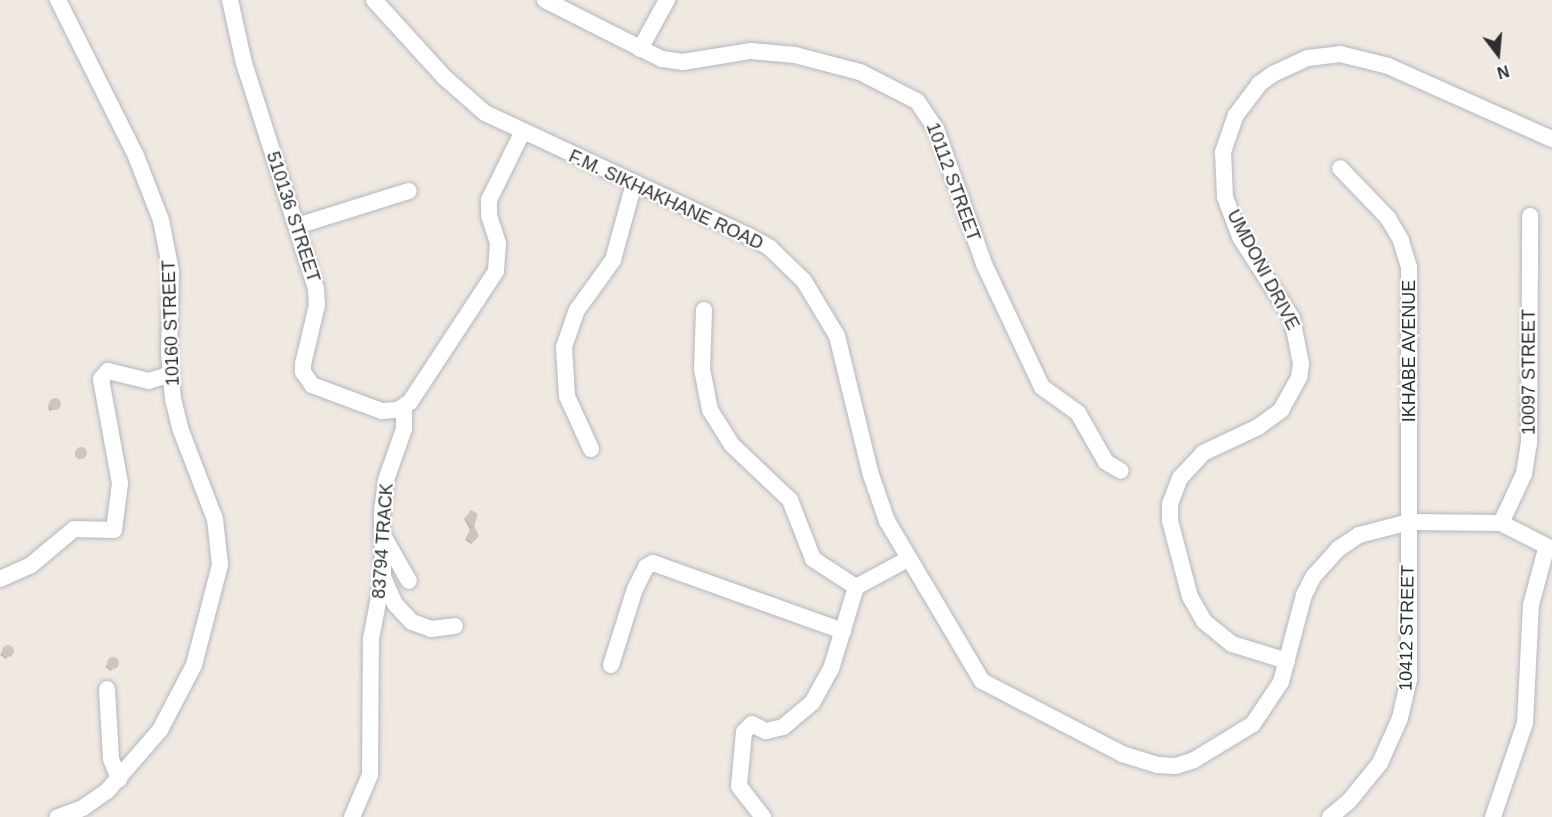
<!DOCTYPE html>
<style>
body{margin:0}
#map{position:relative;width:1552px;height:817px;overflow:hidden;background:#efe9e1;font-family:Arial,sans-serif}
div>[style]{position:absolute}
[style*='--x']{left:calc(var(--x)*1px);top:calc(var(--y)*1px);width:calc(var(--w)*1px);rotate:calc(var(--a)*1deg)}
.shadow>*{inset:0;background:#0003;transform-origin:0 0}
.building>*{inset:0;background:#cbc7bf}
.round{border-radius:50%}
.roads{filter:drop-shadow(0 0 2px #b4b7c1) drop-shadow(0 0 2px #b4b7c1)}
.minor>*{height:16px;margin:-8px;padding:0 8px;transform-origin:8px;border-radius:8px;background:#fff}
span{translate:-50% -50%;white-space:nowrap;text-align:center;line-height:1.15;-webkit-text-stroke:4.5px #fff;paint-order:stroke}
.street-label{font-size:18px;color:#2e2e2e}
.north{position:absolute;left:1468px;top:24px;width:60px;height:60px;-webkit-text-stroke:4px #fff;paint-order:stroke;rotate:164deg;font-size:16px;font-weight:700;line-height:24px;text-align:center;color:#2e2e2e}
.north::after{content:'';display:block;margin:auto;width:21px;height:27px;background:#2e2e2e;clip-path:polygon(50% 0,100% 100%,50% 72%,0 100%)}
</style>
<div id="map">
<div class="shadow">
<div style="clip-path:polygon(57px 401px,59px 408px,49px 411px,48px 405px)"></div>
<div style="left:81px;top:448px;width:6px;height:10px;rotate:39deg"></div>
<div style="clip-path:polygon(471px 512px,477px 538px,471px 544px,465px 540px,470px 530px,464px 519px)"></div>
<div style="clip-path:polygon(5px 647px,12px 649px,6px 659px,0 655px)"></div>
<div style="clip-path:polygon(112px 658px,117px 663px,111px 671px,105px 667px)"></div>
</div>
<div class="building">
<div class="round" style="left:49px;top:398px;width:12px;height:12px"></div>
<div class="round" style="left:75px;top:447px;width:12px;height:12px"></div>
<div style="clip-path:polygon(471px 510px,478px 514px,474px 526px,479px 536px,472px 543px,466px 538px,472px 527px,465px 518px)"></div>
<div class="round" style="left:2px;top:645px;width:12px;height:12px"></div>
<div class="round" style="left:107px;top:657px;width:12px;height:12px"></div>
</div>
<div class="roads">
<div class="minor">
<div style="--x:58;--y:0;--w:174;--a:63.4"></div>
<div style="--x:136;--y:156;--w:69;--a:68.7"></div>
<div style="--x:161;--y:220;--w:52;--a:78.9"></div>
<div style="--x:171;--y:271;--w:82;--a:91.4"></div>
<div style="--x:169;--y:353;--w:46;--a:85"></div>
<div style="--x:173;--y:399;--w:30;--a:76"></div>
<div style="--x:180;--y:428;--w:97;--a:69"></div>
<div style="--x:215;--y:519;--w:46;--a:83.8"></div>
<div style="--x:220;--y:565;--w:103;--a:104.6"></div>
<div style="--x:194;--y:665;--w:73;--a:117.6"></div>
<div style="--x:160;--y:730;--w:81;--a:131"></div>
<div style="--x:107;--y:791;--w:29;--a:145"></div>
<div style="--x:83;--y:808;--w:27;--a:160"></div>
<div style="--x:230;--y:0;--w:65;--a:77.5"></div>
<div style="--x:244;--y:63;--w:236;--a:72.3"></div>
<div style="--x:316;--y:288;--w:17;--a:87"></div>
<div style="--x:317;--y:305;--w:61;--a:103.3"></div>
<div style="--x:303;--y:364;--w:8;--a:90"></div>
<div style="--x:303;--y:372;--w:16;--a:55"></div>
<div style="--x:312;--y:385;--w:75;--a:20.4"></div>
<div style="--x:382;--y:411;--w:16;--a:-4"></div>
<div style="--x:398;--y:410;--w:14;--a:-34"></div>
<div style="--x:410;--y:402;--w:157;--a:-56.7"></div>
<div style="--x:496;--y:271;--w:28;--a:-86"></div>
<div style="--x:498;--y:243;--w:29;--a:-108"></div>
<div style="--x:489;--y:215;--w:15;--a:-90"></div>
<div style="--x:489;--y:200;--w:75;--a:-63.8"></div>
<div style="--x:374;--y:0;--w:104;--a:47.7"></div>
<div style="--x:444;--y:77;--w:55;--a:41.3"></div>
<div style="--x:485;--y:113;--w:289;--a:25"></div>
<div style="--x:747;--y:235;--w:26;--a:29"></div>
<div style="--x:770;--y:248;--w:47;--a:44.1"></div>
<div style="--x:804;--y:281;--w:64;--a:59"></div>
<div style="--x:837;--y:336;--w:143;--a:76.3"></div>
<div style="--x:871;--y:475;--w:49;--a:70.8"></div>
<div style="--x:887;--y:521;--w:186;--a:59.3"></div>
<div style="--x:982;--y:681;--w:158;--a:27.5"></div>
<div style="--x:1122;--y:754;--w:37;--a:17"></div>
<div style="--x:1157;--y:765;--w:19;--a:3"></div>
<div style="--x:1176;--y:766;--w:19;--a:-18"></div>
<div style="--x:1194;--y:760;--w:69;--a:-31.4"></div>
<div style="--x:1253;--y:724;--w:50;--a:-56.3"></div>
<div style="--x:1281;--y:682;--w:90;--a:-75.2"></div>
<div style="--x:1304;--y:595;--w:20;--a:-63"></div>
<div style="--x:1313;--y:577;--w:38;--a:-48"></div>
<div style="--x:1338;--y:549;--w:25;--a:-34"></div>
<div style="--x:1359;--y:535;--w:52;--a:-14.6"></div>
<div style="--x:1409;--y:522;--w:92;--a:0.6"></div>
<div style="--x:1501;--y:523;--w:57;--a:27"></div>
<div style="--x:545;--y:0;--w:131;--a:26.8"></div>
<div style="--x:662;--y:59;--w:21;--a:8"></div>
<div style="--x:683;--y:62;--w:69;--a:-9.2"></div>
<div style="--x:751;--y:51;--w:44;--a:5.2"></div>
<div style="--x:795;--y:55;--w:67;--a:14.7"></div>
<div style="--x:860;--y:72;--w:64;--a:27"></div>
<div style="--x:917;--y:101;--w:34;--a:56"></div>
<div style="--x:936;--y:129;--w:143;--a:70.4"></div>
<div style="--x:984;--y:264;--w:136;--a:64.8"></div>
<div style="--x:1042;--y:387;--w:44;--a:35.8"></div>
<div style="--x:1078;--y:413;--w:56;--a:60.3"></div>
<div style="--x:1106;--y:462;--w:17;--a:31"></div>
<div style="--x:640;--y:49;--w:56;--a:-61.1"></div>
<div style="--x:297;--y:226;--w:117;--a:-17.4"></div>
<div style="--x:704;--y:310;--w:59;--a:91.9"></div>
<div style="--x:702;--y:369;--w:42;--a:79"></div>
<div style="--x:710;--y:410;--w:41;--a:57.8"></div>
<div style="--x:732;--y:445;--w:80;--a:43.5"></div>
<div style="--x:790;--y:500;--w:63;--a:68.7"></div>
<div style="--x:813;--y:559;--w:51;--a:33.1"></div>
<div style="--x:856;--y:587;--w:59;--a:-28.3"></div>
<div style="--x:591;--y:449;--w:58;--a:-114.4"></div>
<div style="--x:567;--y:396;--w:49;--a:-93.5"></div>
<div style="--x:564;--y:347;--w:39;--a:-71"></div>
<div style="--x:577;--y:310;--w:62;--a:-54.2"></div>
<div style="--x:613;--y:260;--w:80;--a:-74.7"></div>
<div style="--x:1501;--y:523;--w:54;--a:-64.9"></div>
<div style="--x:1524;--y:474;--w:30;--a:-81"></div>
<div style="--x:1529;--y:444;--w:228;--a:-89.7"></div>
<div style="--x:385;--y:539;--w:48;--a:60.3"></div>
<div style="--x:383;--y:577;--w:30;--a:66"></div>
<div style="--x:395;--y:604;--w:25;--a:47"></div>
<div style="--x:412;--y:622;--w:20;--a:20"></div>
<div style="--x:431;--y:629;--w:24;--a:-7"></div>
<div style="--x:0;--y:579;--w:34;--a:-24"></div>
<div style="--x:31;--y:565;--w:56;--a:-39.9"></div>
<div style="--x:74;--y:529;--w:40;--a:1.4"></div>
<div style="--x:114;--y:530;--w:47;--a:-82.7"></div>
<div style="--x:120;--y:483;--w:106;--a:-100.4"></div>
<div style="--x:101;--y:379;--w:11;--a:-49"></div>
<div style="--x:108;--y:371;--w:42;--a:13.7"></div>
<div style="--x:149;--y:381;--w:23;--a:-18"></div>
<div style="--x:1287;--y:661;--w:58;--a:-162.8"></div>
<div style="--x:1232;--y:644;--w:36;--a:-141"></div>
<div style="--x:1204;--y:621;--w:28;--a:-120"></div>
<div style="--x:1190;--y:597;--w:79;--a:-104.7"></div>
<div style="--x:1170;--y:521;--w:17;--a:-90"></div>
<div style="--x:1170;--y:504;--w:28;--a:-69"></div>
<div style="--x:1180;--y:478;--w:34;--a:-47"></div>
<div style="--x:1203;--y:453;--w:61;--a:-25.3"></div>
<div style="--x:1258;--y:427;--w:29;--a:-36"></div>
<div style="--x:1281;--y:410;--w:38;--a:-61"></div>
<div style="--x:1299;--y:377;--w:13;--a:-81"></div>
<div style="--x:1301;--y:364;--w:47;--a:-101.1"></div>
<div style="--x:1292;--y:318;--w:96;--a:-122.7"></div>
<div style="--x:1240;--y:237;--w:43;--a:-110.6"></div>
<div style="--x:1225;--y:197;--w:45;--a:-92.5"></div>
<div style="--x:1223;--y:152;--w:39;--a:-71"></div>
<div style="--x:1236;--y:115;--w:39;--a:-53"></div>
<div style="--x:1259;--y:84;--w:17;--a:-36"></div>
<div style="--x:1273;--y:74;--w:38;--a:-25"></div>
<div style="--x:1308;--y:58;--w:32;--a:-7"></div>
<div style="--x:1340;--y:54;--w:49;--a:14"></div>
<div style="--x:1388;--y:66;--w:180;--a:24"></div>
<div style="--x:611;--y:665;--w:80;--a:-72.5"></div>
<div style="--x:635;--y:589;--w:25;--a:-63"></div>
<div style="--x:646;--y:567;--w:8;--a:-30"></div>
<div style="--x:653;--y:563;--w:202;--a:19.7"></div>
<div style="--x:107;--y:689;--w:70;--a:86.7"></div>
<div style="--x:111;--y:759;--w:22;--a:68"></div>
<div style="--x:352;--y:817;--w:46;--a:-66.8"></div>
<div style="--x:370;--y:775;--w:136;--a:-89.6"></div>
<div style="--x:371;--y:639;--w:64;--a:-79.2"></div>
<div style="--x:383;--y:576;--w:66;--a:-90.9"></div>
<div style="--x:382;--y:510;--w:30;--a:-82"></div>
<div style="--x:386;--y:480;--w:54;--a:-70.6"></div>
<div style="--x:404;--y:429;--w:22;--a:-90"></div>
<div style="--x:763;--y:817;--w:39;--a:-128"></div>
<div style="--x:739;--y:786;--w:54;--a:-84.7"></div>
<div style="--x:744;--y:732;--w:11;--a:-45"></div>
<div style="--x:752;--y:724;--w:16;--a:27"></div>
<div style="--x:766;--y:731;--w:17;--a:-13"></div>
<div style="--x:783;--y:727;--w:38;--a:-40"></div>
<div style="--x:812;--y:703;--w:39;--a:-61"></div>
<div style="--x:831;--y:669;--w:86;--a:-73"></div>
<div style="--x:1330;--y:817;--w:26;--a:-40"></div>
<div style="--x:1350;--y:800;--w:48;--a:-51"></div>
<div style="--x:1380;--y:763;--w:49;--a:-66"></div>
<div style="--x:1400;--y:718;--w:39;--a:-77"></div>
<div style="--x:1409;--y:680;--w:413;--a:-90"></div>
<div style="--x:1409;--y:267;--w:28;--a:-107"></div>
<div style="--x:1401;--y:240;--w:26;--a:-121"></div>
<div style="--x:1388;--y:218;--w:69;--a:-133.8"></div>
<div style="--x:1493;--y:817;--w:99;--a:-71.2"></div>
<div style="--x:1525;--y:723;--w:118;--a:-87.1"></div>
<div style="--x:1531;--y:605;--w:58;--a:-75"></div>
</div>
</div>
<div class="street-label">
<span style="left:953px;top:182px;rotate:70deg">10112 STREET</span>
<span style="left:666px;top:200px;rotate:25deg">F.M. SIKHAKHANE ROAD</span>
<span style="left:293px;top:217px;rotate:72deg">510136 STREET</span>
<span style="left:1263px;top:270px;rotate:62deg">UMDONI DRIVE</span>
<span style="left:171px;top:323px;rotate:-92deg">10160 STREET</span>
<span style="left:1409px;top:351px;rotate:-90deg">IKHABE AVENUE</span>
<span style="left:1529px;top:372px;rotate:-90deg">10097 STREET</span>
<span style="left:383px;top:541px;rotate:-86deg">83794 TRACK</span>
<span style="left:1407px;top:628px;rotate:-89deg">10412 STREET</span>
</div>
<div class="north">N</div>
</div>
